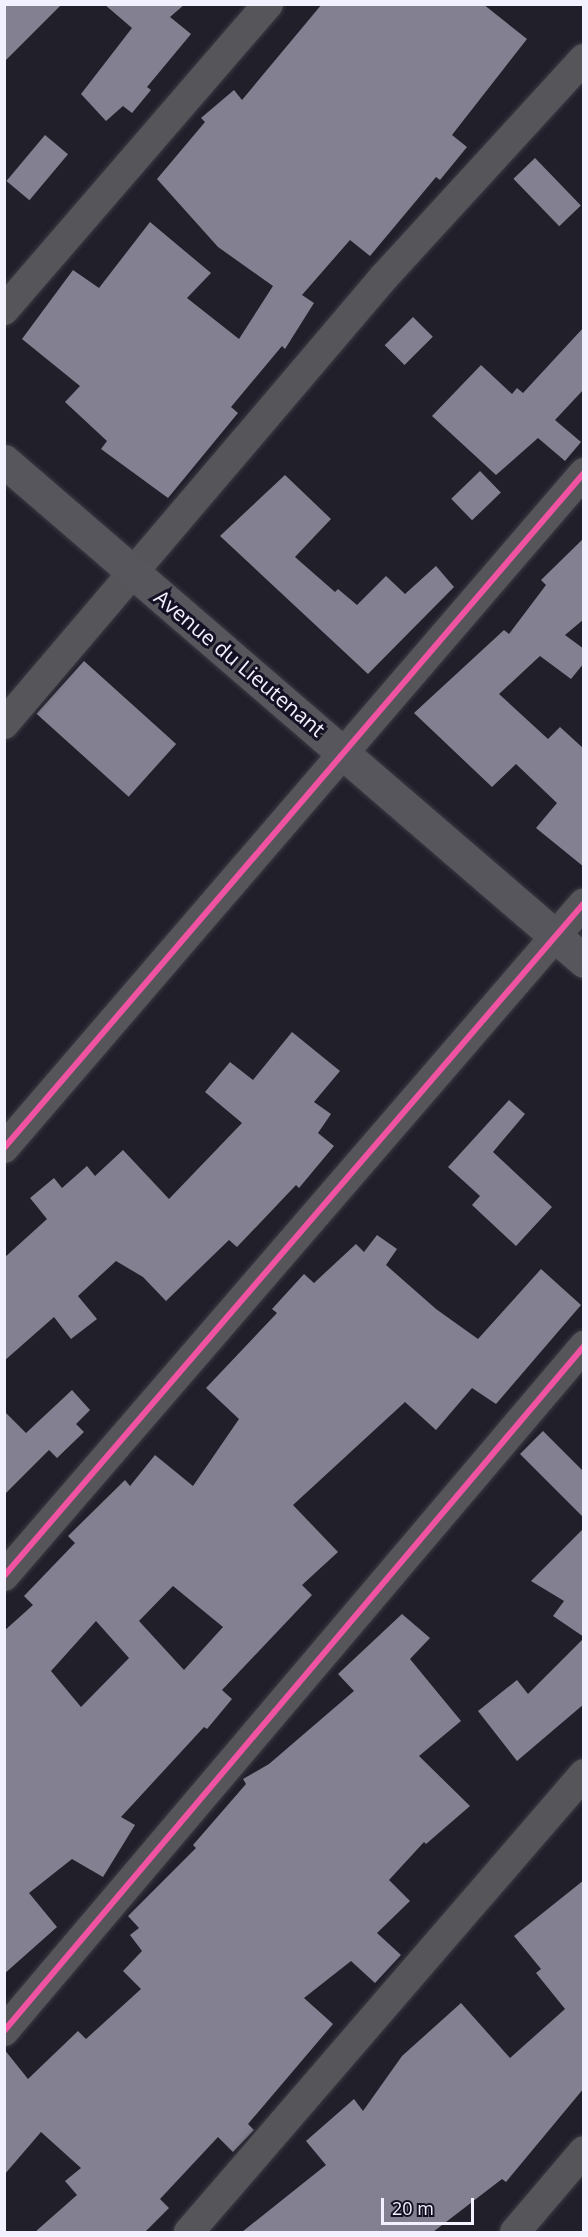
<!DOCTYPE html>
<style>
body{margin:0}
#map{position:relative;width:588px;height:2237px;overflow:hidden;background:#211f2a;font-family:"Open Sans",sans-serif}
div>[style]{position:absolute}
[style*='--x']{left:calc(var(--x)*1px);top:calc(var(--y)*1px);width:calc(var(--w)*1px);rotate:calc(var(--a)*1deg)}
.building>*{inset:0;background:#838091;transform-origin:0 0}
.roads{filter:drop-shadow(0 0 2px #3b3943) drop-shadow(0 0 2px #3b3943)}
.minor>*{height:30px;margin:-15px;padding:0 15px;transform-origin:15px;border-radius:15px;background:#56555a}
.major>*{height:33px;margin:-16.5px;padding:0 16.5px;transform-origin:16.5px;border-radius:16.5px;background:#57565d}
.cycleway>*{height:6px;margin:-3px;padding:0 3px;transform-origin:3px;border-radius:3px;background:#f153a3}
span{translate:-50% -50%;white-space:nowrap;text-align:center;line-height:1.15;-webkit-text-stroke:6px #151124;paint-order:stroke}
.street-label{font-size:21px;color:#f2f1ff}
.frame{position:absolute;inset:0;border:6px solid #f2f1ff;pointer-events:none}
.scale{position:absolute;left:381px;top:2198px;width:93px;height:27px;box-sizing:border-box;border:3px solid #f2f1ff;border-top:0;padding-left:8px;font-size:18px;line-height:21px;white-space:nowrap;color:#f2f1ff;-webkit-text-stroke:4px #151124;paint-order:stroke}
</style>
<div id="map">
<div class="building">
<div style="clip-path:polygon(4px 4px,62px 4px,4px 62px)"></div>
<div style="clip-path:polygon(104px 4px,185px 4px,170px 17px,191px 34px,147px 87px,151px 90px,132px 113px,123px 106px,106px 121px,81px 94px,132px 28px)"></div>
<div style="clip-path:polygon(322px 4px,483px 4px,527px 39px,452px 135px,467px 147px,440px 180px,436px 177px,370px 256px,350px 240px,302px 295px,314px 303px,285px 349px,282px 346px,231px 407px,238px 413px,168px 498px,101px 449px,107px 441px,65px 402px,80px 386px,22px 339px,73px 270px,99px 288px,150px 222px,211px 273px,187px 298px,239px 339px,273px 286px,218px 247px,157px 179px,205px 122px,201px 118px,234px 90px,242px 100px)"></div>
<div style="left:45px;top:135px;width:30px;height:60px;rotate:40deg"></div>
<div style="left:535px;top:158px;width:66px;height:30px;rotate:46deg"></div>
<div style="left:413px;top:317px;width:28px;height:40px;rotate:45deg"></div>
<div style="clip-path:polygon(584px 327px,584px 389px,555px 420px,581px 442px,565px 461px,538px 438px,496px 475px,432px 416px,481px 365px,512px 394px,517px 388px,523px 393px)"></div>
<div style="left:480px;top:471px;width:30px;height:40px;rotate:46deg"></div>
<div style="clip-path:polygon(285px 475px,331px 519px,295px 557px,335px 592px,338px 589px,357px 605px,386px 576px,405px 594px,436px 566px,454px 587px,368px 674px,220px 536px)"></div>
<div style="clip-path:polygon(584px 538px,584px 619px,565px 635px,584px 649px,584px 663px,571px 679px,540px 656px,499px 694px,548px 739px,560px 727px,584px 749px,584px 867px,536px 828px,557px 803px,516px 764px,492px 787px,414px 713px,504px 630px,509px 634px,546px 585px,541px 580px)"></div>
<div style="left:84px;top:661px;width:124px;height:71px;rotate:42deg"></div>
<div style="clip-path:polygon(292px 1032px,340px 1071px,314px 1102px,331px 1114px,318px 1133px,334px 1146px,299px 1188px,296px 1185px,237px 1247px,229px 1240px,166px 1301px,143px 1277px,116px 1261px,78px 1296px,97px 1319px,71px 1339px,54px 1317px,4px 1361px,4px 1258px,47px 1219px,30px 1198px,54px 1178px,62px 1188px,87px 1166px,95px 1176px,123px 1150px,169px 1199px,242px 1123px,205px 1092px,230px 1062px,253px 1080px)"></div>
<div style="clip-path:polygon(509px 1100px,525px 1114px,493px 1152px,552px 1207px,516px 1246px,472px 1205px,480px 1196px,448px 1167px)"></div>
<div style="clip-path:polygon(evenodd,377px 1235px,397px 1249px,386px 1265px,436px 1309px,478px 1339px,541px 1269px,581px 1305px,496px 1404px,472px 1388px,436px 1430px,405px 1402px,293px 1505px,338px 1552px,302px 1585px,312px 1595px,222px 1690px,232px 1699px,207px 1729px,204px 1727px,121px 1817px,135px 1825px,103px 1877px,72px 1859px,29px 1893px,57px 1927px,4px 1974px,4px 1631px,33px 1605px,24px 1596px,75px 1543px,68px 1536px,125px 1480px,130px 1486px,155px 1455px,193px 1486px,239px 1419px,206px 1388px,277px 1313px,272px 1309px,304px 1274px,314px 1283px,356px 1244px,364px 1252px,377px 1235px,173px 1586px,223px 1627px,184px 1670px,139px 1621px,173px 1586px,377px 1235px,96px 1621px,129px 1658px,81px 1707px,51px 1671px,96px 1621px)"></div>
<div style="clip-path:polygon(72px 1390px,90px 1410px,76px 1424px,84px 1432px,57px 1458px,49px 1450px,4px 1495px,4px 1411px,26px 1433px)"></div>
<div style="clip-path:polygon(543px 1431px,584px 1472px,584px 1518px,520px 1454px)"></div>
<div style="clip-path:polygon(584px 1528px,584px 1637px,553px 1616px,564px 1601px,531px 1581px)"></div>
<div style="clip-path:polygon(402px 1614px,430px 1638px,410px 1659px,461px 1721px,419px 1756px,470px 1806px,426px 1844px,424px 1842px,389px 1880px,410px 1901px,377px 1933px,401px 1955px,375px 1983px,351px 1961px,304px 1998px,333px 2024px,248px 2124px,254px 2130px,233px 2152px,218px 2137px,160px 2199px,169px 2208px,145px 2232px,35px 2232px,77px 2195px,65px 2181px,81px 2168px,41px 2132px,4px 2175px,4px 2049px,28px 2079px,78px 2031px,86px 2039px,141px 1989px,123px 1971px,142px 1951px,130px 1935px,139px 1928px,128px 1916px,196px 1848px,193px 1845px,246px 1784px,243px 1779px,269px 1764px,354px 1691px,338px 1674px)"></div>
<div style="clip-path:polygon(584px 1638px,584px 1704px,517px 1761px,478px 1711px,517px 1680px,528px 1694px)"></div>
<div style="clip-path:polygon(584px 1880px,584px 2088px,506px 2182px,502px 2179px,433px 2232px,242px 2232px,326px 2165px,306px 2141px,354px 2099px,363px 2111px,402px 2056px,461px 2003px,510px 2058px,565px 2009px,536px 1973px,541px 1969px,514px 1936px)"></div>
</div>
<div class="roads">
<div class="minor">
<div style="--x:4;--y:310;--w:404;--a:-49.2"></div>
<div style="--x:4;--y:724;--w:587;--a:-49.63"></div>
<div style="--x:384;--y:277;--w:296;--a:-47.5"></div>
<div style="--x:4;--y:1148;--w:890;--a:-49.33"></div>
<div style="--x:4;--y:1576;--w:888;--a:-49.24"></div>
<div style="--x:4;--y:2031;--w:898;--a:-49.74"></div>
<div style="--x:189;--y:2232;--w:605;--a:-49.22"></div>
<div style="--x:515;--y:2232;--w:106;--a:-49.6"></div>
</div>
<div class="major">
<div style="--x:4;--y:461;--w:766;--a:40.76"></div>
</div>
</div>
<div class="cycleway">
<div style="--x:4;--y:1148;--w:890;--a:-49.33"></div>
<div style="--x:4;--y:1576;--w:888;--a:-49.24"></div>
<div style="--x:4;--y:2031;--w:898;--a:-49.74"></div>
</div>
<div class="street-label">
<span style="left:240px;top:663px;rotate:40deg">Avenue du Lieutenant</span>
</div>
<div class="frame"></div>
<div class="scale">20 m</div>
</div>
